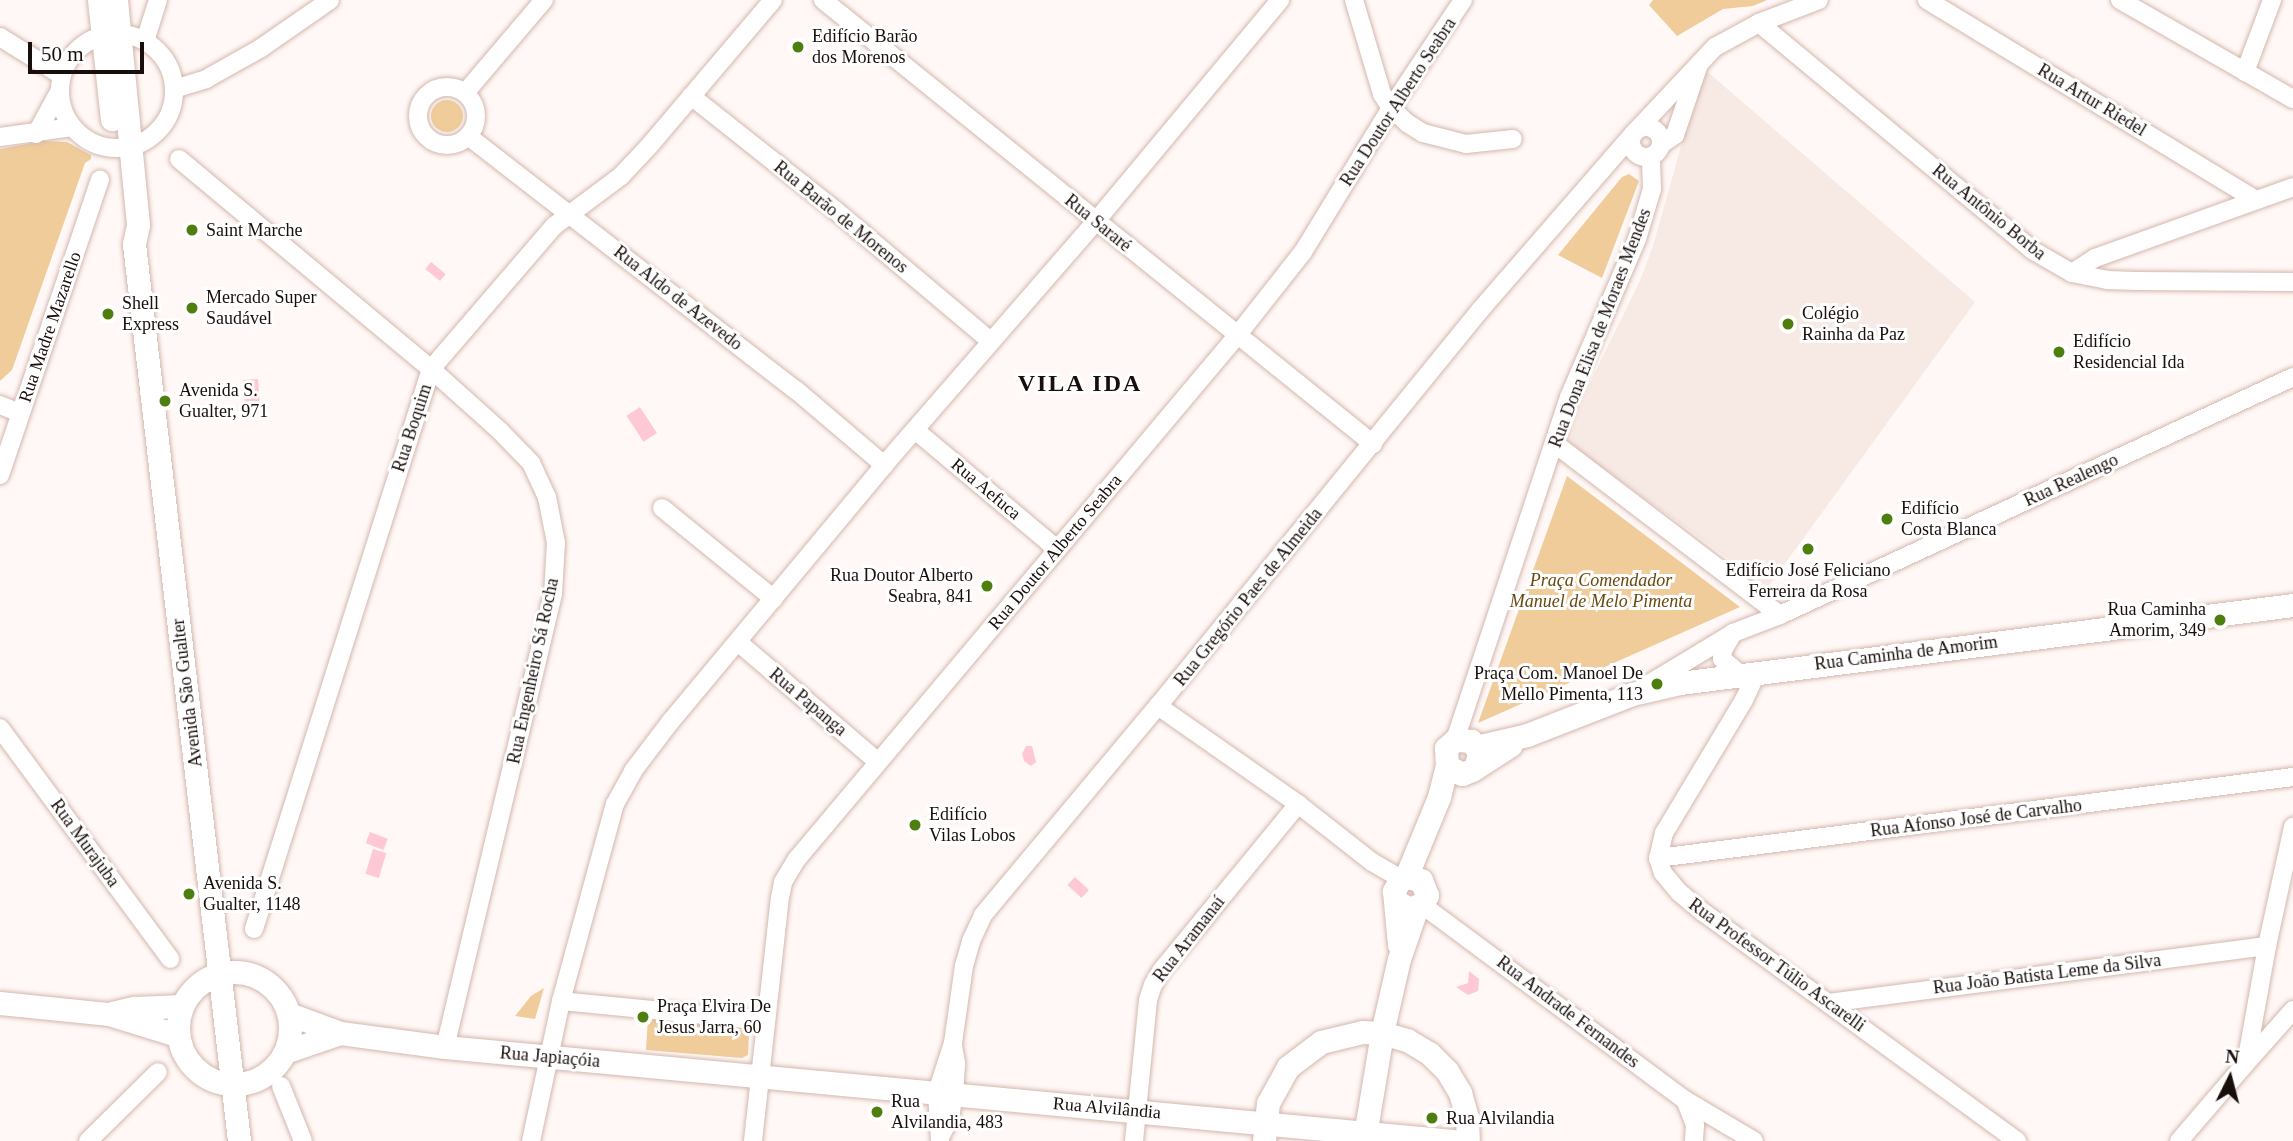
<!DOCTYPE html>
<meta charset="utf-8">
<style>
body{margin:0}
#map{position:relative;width:2293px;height:1141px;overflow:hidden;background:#fff8f6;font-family:Georgia,serif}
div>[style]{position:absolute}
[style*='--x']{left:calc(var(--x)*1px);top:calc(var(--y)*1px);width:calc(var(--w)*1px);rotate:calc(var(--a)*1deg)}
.built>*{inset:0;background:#f7e9e4}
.green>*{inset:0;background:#efcc9a}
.round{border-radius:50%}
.water>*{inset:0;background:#ffc8d5;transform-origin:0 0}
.roads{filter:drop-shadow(0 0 2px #d4b7ae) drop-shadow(0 0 2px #d4b7ae)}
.minor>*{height:18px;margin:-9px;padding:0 9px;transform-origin:9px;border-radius:9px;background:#fff}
.minor>.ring{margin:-9px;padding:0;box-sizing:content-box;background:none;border:18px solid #fff;border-radius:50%}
.tertiary>*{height:23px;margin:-11.5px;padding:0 11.5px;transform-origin:11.5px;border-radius:11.5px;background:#fff}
.tertiary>.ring{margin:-11.5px;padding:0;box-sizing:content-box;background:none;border:23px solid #fff;border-radius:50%}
.dots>*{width:19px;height:19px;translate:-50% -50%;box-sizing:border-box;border:4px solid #fff;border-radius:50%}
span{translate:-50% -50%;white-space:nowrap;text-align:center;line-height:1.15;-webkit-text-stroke:6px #fff;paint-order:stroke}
.poi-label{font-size:18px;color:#180e0b}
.left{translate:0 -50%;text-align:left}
.right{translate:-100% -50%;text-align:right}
.street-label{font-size:18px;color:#180e0b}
.park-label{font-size:18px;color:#69480e;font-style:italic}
.district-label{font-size:24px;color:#180e0b;font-weight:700;letter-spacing:2px}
.north{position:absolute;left:2195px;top:1043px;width:70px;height:70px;-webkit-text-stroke:5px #fff;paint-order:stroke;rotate:6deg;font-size:19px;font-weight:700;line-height:28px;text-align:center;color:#180e0b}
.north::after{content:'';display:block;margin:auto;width:24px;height:32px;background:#180e0b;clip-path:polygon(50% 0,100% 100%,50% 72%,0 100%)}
.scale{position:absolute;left:28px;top:42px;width:116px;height:32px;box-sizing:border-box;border:4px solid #180e0b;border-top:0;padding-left:9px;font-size:21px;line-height:24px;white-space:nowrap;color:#180e0b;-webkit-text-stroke:5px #fff;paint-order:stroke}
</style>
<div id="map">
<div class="built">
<div style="clip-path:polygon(1703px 68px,1975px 302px,1768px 587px,1562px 439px,1639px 283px,1653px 246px)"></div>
</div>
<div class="green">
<div style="clip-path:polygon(1653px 0,1767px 0,1753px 6px,1723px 9px,1677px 36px,1649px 5px)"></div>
<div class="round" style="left:431px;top:100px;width:32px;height:32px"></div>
<div style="clip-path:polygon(43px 141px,67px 142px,91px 155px,91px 159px,85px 163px,12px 370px,0 381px,0 149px)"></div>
<div style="clip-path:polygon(1629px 174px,1639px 181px,1602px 278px,1558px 255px,1622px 177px)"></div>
<div style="clip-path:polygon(1567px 476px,1740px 607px,1478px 723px)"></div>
<div style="clip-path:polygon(544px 988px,535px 1019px,515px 1016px,531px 996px)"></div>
<div style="clip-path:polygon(648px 1018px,744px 1028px,749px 1033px,748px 1055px,742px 1058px,646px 1050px)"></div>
</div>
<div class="water">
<div style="left:431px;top:262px;width:19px;height:9px;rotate:39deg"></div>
<div style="left:258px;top:379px;width:26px;height:15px;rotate:86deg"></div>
<div style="left:640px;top:407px;width:31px;height:16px;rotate:57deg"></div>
<div style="clip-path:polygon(1032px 746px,1036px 762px,1031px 766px,1024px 761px,1022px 754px,1026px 746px)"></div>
<div style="left:370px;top:832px;width:19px;height:12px;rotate:21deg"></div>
<div style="left:373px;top:849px;width:14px;height:26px;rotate:17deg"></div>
<div style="left:1075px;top:877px;width:19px;height:11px;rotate:43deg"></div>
<div style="clip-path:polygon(1469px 971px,1479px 979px,1478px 991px,1468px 995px,1456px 987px,1468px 983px)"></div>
</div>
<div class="roads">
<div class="minor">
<div style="--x:823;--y:0;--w:707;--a:38.91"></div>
<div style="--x:1354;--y:0;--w:98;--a:73.4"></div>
<div style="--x:1382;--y:94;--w:17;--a:57"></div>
<div style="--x:1391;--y:108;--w:22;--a:43"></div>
<div style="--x:1407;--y:123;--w:19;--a:32"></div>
<div style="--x:1423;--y:133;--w:44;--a:14.3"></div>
<div style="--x:1466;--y:144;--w:47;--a:-6.1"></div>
<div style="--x:1927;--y:0;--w:385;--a:31.3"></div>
<div style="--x:2120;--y:0;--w:199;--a:29.8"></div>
<div style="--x:1759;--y:23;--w:355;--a:39.7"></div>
<div style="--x:2032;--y:250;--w:46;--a:29.9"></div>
<div style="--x:2072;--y:273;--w:36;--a:11"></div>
<div style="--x:2107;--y:280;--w:29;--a:2"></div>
<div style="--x:2136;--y:281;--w:157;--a:0.4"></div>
<div class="ring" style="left:60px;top:34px;width:96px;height:96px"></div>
<div style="--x:0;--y:37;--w:72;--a:31.9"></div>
<div style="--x:145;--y:41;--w:43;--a:-72.4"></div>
<div style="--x:2245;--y:72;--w:77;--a:-69.4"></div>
<div class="ring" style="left:418px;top:87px;width:40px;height:40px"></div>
<div style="--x:174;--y:89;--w:34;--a:-17"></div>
<div style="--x:206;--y:79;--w:63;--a:-29.4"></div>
<div style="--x:261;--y:48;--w:84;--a:-34.8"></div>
<div style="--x:465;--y:93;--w:122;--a:-49.7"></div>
<div style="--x:691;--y:96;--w:185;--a:38.4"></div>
<div style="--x:836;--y:211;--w:200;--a:40.1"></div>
<div class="ring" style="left:1631px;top:127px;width:12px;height:12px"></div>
<div style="--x:1637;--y:130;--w:114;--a:-46.8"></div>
<div style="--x:1715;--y:47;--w:50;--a:-28.6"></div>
<div style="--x:1759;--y:23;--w:64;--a:-21"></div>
<div style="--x:36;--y:134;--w:48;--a:-61.3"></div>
<div style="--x:468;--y:136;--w:415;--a:37.8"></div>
<div style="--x:796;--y:390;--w:116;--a:40.4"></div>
<div style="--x:0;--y:137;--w:73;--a:-7.9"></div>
<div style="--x:1662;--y:144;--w:16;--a:-35"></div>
<div style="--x:1675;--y:135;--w:72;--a:-71.3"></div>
<div style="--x:179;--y:159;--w:328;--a:39.8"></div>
<div style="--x:431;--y:369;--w:93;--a:41.9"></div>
<div style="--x:500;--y:431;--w:45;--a:45.9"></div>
<div style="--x:531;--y:463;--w:38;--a:65"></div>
<div style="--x:547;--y:497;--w:47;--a:78.9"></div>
<div style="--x:556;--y:543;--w:51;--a:93.4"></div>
<div style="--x:553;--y:594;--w:466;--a:103.4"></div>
<div style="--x:2072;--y:273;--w:27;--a:-33"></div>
<div style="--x:2095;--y:258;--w:210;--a:-19.7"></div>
<div style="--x:0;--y:405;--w:22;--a:22"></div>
<div style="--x:915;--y:430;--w:185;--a:40"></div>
<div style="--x:1554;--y:443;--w:284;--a:37.3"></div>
<div style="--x:0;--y:475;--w:312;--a:-71.3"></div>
<div style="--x:662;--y:508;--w:144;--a:39.1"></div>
<div style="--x:1733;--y:633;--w:20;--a:120"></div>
<div style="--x:1723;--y:650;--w:9;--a:96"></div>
<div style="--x:1722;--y:659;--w:23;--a:40"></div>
<div style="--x:738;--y:642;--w:184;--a:40.6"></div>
<div style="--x:1757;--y:672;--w:31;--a:115"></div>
<div style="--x:1744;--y:700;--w:155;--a:121"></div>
<div style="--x:1664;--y:833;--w:26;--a:103"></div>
<div style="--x:1658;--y:858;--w:16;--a:72"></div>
<div style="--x:1663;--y:873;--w:26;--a:50"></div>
<div style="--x:1680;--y:893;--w:30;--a:40"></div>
<div style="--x:1703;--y:912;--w:389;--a:36.1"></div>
<div style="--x:1644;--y:687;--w:104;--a:-31.2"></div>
<div style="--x:1733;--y:633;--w:50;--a:-21"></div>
<div style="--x:1780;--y:615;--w:566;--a:-24.89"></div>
<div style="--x:1158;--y:706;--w:171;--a:35"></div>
<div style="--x:1298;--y:804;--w:94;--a:38.1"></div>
<div style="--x:1372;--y:862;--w:34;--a:30"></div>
<div style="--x:0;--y:728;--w:287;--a:53.6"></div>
<div style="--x:1455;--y:740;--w:361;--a:-71.6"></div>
<div style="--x:1569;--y:397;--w:172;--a:-66.7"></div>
<div style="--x:1637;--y:239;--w:52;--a:-73.3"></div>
<div style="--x:1652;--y:189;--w:32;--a:-92"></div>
<div style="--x:1658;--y:858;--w:640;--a:-7.27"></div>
<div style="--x:1421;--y:904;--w:329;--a:36.6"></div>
<div style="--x:1685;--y:1100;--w:80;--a:30.7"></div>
<div style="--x:254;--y:929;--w:587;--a:-72.46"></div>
<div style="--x:431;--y:369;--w:189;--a:-49.3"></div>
<div style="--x:554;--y:226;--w:84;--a:-36.7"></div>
<div style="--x:621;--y:176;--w:42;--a:-46.9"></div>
<div style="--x:650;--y:145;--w:190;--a:-49.7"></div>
<div style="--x:561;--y:1001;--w:204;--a:5.6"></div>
<div style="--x:1828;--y:1003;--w:443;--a:-7.4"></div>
<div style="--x:2246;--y:1063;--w:71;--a:-48.4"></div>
<div style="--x:281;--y:1086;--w:59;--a:68.2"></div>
<div style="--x:1685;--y:1100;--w:27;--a:68"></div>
<div style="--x:1695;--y:1125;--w:16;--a:94"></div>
<div style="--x:940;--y:1137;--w:21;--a:-62"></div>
<div style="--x:950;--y:1118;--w:24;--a:-81"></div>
<div style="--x:954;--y:1094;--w:31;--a:-86"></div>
<div style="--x:956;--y:1063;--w:17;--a:-100"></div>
<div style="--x:88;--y:1141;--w:98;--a:-44.6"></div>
<div style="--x:531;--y:1141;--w:143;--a:-77.9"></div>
<div style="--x:561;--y:1001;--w:204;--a:-74.7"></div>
<div style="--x:615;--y:804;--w:38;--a:-61"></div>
<div style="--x:633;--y:771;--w:63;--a:-52.8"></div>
<div style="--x:671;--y:721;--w:333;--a:-50.2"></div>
<div style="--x:884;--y:465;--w:323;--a:-49"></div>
<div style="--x:1096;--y:221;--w:288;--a:-50.2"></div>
<div style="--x:753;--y:1141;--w:244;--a:-83.7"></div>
<div style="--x:780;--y:898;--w:16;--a:-79"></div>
<div style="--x:783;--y:882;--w:27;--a:-59"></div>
<div style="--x:797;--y:859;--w:682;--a:-49.94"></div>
<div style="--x:1236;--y:337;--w:108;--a:-51.8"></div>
<div style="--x:1303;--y:252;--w:169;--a:-58.6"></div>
<div style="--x:1391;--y:108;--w:130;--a:-56.3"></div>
<div style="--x:940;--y:1141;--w:49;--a:-93.5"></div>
<div style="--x:937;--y:1092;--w:52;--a:-71.9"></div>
<div style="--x:953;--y:1043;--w:78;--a:-81.9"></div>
<div style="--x:964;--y:966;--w:26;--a:-74"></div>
<div style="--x:971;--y:941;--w:29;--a:-65"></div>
<div style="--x:983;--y:915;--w:273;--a:-50.1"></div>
<div style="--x:1158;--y:706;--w:512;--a:-50.87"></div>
<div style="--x:1481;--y:309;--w:232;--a:-49"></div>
<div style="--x:1134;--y:1141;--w:142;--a:-84.3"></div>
<div style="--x:1148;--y:1000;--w:16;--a:-72"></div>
<div style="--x:1153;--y:985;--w:16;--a:-60"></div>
<div style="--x:1161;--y:971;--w:216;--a:-50.6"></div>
<div style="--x:2179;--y:1141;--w:103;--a:-49.3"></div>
<div style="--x:2246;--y:1063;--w:119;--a:-79.8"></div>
<div style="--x:2267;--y:946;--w:122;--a:-77.7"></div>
</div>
<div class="tertiary">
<div style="--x:99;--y:0;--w:120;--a:83.8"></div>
<div style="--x:116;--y:0;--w:226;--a:84.4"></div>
<div style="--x:138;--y:225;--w:19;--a:102"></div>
<div style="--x:134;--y:244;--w:903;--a:83.32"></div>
<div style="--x:1476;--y:747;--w:52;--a:-13.2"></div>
<div style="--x:1527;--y:735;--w:113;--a:-21.3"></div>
<div style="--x:1632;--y:694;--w:49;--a:-12.9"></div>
<div style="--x:1680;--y:683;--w:618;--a:-7.25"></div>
<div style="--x:1476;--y:766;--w:14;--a:-78"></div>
<div style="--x:1479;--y:752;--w:14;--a:-126"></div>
<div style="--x:1471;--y:741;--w:16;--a:-176"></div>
<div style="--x:1455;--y:740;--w:12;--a:138"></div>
<div style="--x:1446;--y:748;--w:18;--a:87"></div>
<div style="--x:1447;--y:766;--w:17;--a:28"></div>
<div style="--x:1462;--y:774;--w:11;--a:-22"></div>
<div style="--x:1472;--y:770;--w:46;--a:-32.7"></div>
<div style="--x:1406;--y:877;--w:87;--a:-67.6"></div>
<div style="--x:1439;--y:797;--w:32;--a:-76"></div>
<div style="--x:1397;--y:902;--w:15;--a:28"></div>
<div style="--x:1410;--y:909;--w:14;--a:-25"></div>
<div style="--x:1423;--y:903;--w:9;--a:-63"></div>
<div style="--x:1427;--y:895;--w:16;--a:-112"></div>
<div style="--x:1421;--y:880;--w:15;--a:-169"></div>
<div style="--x:1406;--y:877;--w:7;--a:153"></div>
<div style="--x:1400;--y:880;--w:13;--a:119"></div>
<div style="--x:1394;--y:891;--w:54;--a:84.7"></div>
<div class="ring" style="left:178px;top:972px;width:89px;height:89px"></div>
<div style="--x:0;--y:1003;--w:110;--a:5.8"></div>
<div style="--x:109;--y:1014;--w:71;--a:17.2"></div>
<div style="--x:112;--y:1013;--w:23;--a:-13"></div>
<div style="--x:134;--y:1008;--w:47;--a:-2.4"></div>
<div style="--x:289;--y:1014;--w:54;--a:20.4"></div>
<div style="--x:340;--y:1033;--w:106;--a:7.6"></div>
<div style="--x:445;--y:1047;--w:1012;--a:5.33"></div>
<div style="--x:285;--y:1052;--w:58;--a:-19.1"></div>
<div style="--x:1264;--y:1141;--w:38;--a:-84"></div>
<div style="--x:1268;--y:1103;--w:41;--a:-60.9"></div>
<div style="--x:1288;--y:1067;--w:41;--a:-37.1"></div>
<div style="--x:1321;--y:1042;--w:42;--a:-13.7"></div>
<div style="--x:1362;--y:1032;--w:20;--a:3"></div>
<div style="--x:1382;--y:1033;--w:26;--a:16"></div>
<div style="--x:1407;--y:1040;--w:26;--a:31"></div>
<div style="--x:1429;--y:1053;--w:25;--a:45"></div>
<div style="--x:1447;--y:1071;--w:26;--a:59"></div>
<div style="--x:1460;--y:1093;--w:25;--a:74"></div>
<div style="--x:1467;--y:1117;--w:24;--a:88"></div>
<div style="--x:1364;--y:1141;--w:109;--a:-80.5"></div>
<div style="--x:1382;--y:1033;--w:76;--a:-77.1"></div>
<div style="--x:1399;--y:959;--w:55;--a:-70.9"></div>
</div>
</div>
<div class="dots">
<div style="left:798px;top:47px;background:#4e7f0e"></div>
<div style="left:192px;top:230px;background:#4e7f0e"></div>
<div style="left:192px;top:308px;background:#4e7f0e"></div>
<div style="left:108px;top:314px;background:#4e7f0e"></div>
<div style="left:1788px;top:324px;background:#4e7f0e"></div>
<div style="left:2059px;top:352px;background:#4e7f0e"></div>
<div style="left:165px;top:401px;background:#4e7f0e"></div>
<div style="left:1887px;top:519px;background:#4e7f0e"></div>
<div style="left:1808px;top:549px;background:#4e7f0e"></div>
<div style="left:987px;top:586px;background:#4e7f0e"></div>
<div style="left:2220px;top:620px;background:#4e7f0e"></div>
<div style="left:1657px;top:684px;background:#4e7f0e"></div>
<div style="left:915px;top:825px;background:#4e7f0e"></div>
<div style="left:189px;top:894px;background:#4e7f0e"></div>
<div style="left:643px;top:1017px;background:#4e7f0e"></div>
<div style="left:877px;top:1112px;background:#4e7f0e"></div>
<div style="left:1432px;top:1118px;background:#4e7f0e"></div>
</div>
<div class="poi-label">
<span class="left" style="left:812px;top:47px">Edifício Barão<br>dos Morenos</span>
<span class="left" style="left:206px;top:230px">Saint Marche</span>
<span class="left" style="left:206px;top:308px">Mercado Super<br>Saudável</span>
<span class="left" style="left:122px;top:314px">Shell<br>Express</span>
<span class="left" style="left:1802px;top:324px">Colégio<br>Rainha da Paz</span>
<span class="left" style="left:2073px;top:352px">Edifício<br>Residencial Ida</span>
<span class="left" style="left:179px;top:401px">Avenida S.<br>Gualter, 971</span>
<span class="left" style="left:1901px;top:519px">Edifício<br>Costa Blanca</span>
<span style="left:1808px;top:581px">Edifício José Feliciano<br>Ferreira da Rosa</span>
<span class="right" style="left:973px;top:586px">Rua Doutor Alberto<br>Seabra, 841</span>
<span class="right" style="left:2206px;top:620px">Rua Caminha<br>Amorim, 349</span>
<span class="right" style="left:1643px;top:684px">Praça Com. Manoel De<br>Mello Pimenta, 113</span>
<span class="left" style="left:929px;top:825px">Edifício<br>Vilas Lobos</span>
<span class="left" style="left:203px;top:894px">Avenida S.<br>Gualter, 1148</span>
<span class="left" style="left:657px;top:1017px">Praça Elvira De<br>Jesus Jarra, 60</span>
<span class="left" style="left:891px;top:1112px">Rua<br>Alvilandia, 483</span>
<span class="left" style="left:1446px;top:1118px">Rua Alvilandia</span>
</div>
<div class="street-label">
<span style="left:2092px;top:100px;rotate:31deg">Rua Artur Riedel</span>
<span style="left:1398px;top:102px;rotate:-57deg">Rua Doutor Alberto Seabra</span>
<span style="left:1989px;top:212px;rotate:39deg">Rua Antônio Borba</span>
<span style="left:841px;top:217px;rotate:39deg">Rua Barão de Morenos</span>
<span style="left:1098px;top:223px;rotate:39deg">Rua Sararé</span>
<span style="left:678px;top:298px;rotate:38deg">Rua Aldo de Azevedo</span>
<span style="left:50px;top:327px;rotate:-71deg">Rua Madre Mazarello</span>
<span style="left:1600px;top:328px;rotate:-69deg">Rua Dona Elisa de Moraes Mendes</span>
<span style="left:412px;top:428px;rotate:-72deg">Rua Boquim</span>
<span style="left:2071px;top:480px;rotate:-25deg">Rua Realengo</span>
<span style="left:986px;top:489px;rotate:40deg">Rua Aefuca</span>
<span style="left:1055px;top:552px;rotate:-50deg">Rua Doutor Alberto Seabra</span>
<span style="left:1248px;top:597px;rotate:-51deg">Rua Gregório Paes de Almeida</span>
<span style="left:1906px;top:653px;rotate:-7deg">Rua Caminha de Amorim</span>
<span style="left:533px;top:671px;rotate:-78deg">Rua Engenheiro Sá Rocha</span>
<span style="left:187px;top:693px;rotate:-97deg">Avenida São Gualter</span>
<span style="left:808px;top:702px;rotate:40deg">Rua Papanga</span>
<span style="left:1976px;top:818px;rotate:-7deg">Rua Afonso José de Carvalho</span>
<span style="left:85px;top:843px;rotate:54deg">Rua Murajuba</span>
<span style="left:1189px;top:939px;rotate:-52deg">Rua Aramanaí</span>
<span style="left:1777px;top:965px;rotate:36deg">Rua Professor Túlio Ascarelli</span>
<span style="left:2047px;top:974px;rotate:-7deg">Rua João Batista Leme da Silva</span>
<span style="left:1568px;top:1012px;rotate:37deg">Rua Andrade Fernandes</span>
<span style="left:550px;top:1057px;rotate:5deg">Rua Japiaçóia</span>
<span style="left:1107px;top:1108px;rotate:5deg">Rua Alvilândia</span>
</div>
<div class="park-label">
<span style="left:1601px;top:591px">Praça Comendador<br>Manuel de Melo Pimenta</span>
</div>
<div class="district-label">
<span style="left:1080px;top:384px">VILA IDA</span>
</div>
<div class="north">N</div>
<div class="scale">50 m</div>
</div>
